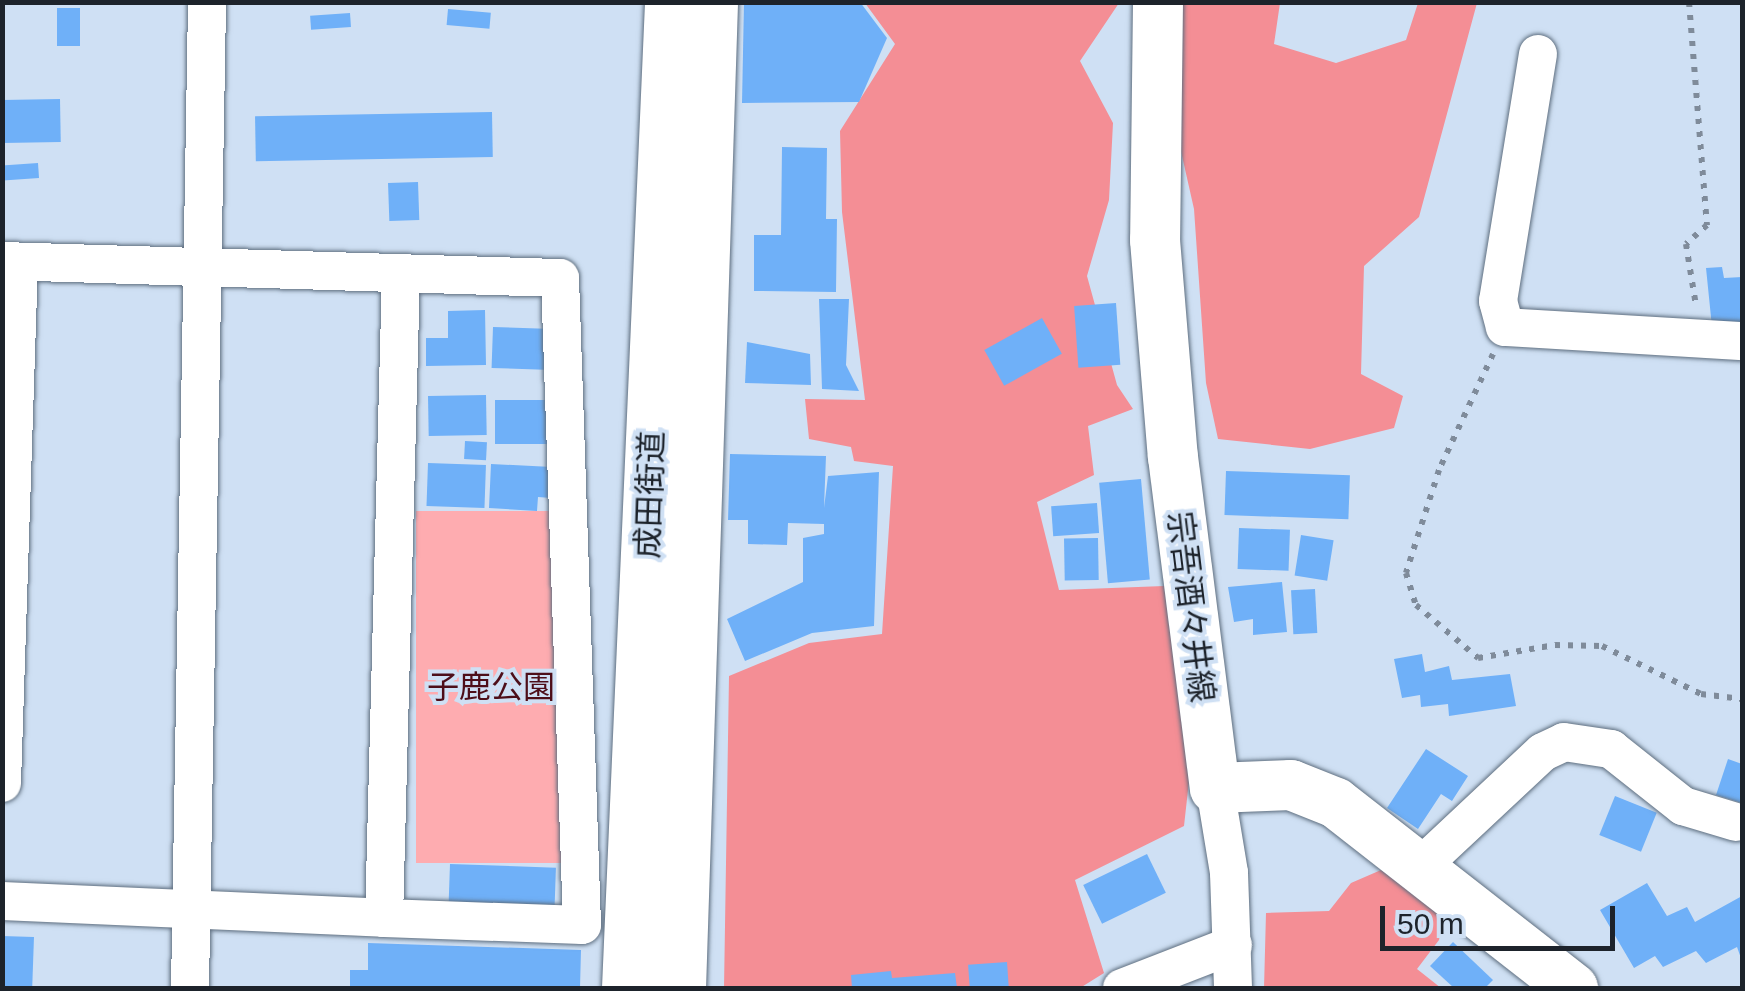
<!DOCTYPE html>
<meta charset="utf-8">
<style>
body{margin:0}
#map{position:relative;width:1745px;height:991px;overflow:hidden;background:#cfe0f4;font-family:Arial,"Noto Sans JP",sans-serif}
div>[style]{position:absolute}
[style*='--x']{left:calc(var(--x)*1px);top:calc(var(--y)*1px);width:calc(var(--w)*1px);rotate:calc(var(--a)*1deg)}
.green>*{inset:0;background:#feacb0;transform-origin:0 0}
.forest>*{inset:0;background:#f48e95}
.building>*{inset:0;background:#6fb0f8;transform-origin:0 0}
.path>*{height:6px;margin-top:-3px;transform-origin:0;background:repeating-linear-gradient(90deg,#7f8b9a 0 5px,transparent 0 13px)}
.roads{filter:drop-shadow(0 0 2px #5e6e7f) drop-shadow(0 0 2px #5e6e7f)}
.minor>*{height:38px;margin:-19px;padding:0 19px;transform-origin:19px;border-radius:19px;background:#fff}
.major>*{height:50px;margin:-25px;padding:0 25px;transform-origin:25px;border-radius:25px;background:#fff}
.highway>*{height:55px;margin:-27.5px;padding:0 27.5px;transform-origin:27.5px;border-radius:27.5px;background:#fff}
span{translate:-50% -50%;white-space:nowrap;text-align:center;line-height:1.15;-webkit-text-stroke:8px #cfe0f4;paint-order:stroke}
.street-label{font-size:32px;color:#1d232b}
.park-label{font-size:32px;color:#4d0e19}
.frame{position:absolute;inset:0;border:5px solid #1d232b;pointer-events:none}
.scale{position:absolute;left:1380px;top:906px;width:235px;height:45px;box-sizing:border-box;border:5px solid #1d232b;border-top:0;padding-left:12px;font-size:30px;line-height:35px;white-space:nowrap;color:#1d232b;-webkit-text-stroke:8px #cfe0f4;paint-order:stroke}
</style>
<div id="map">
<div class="green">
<div style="left:565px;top:511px;width:352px;height:149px;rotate:90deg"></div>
</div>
<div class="forest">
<div style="clip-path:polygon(865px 3px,1119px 3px,1080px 61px,1113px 123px,1109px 200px,1087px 276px,1117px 385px,1133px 409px,1088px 426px,1094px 475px,1037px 502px,1059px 590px,1164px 586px,1190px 772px,1184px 826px,1075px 880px,1104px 973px,1080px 988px,724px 988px,729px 676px,809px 643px,882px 634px,893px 466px,854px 461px,851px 447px,809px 439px,805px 399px,865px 400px,842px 212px,840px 131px,895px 44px)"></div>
<div style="clip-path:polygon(1183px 3px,1280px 3px,1274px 44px,1336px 63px,1406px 40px,1418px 3px,1477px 3px,1419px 217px,1364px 266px,1361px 374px,1403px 396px,1394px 428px,1310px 449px,1218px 439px,1206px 383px,1194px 209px,1171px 107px)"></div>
<div style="clip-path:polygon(1381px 870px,1444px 914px,1439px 940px,1417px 969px,1441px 988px,1264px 988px,1266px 913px,1329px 911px,1351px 883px)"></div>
</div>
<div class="building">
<div style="clip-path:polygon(744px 2px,860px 2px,887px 38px,859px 102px,742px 103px)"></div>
<div style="left:57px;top:8px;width:23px;height:38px"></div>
<div style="left:448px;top:9px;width:43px;height:16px;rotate:5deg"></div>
<div style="left:350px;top:13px;width:14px;height:40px;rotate:86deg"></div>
<div style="left:60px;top:99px;width:43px;height:58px;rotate:89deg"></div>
<div style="left:492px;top:112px;width:45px;height:237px;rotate:89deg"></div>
<div style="clip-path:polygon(782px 147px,827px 148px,826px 219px,837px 219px,836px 292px,754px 291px,754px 235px,781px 235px)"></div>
<div style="left:38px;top:163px;width:15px;height:36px;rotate:86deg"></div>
<div style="left:418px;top:182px;width:38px;height:30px;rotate:88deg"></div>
<div style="clip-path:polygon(1722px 267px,1724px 278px,1742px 277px,1742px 324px,1712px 327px,1706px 268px)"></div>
<div style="clip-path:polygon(819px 299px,849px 299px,846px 365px,859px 391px,822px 389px)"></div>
<div style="left:1116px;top:303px;width:62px;height:42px;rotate:86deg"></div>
<div style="clip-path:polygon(485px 310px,486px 365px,426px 366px,426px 338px,448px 338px,448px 311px)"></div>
<div style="left:1042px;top:318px;width:41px;height:66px;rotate:61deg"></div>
<div style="left:493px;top:327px;width:60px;height:41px;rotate:2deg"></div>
<div style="clip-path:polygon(747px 342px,810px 354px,811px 385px,745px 383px)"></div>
<div style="left:486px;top:395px;width:40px;height:58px;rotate:89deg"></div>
<div style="left:495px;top:400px;width:63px;height:44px"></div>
<div style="left:465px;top:441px;width:22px;height:18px;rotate:3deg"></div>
<div style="clip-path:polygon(730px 454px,826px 456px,824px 508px,828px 476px,879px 472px,874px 626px,812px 633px,745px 661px,727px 619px,803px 582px,803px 538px,824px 534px,824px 524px,788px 523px,787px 545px,748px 544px,748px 520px,728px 520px)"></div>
<div style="left:428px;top:463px;width:58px;height:43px;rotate:2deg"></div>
<div style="clip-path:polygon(491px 464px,552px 467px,551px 498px,538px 497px,537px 511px,489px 508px)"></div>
<div style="left:1226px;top:471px;width:124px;height:44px;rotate:2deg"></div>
<div style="left:1141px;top:479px;width:101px;height:42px;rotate:85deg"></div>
<div style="left:1097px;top:503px;width:30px;height:46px;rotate:86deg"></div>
<div style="left:1239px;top:528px;width:51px;height:41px;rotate:2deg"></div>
<div style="left:1301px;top:535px;width:33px;height:41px;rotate:9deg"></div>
<div style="left:1098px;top:538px;width:42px;height:34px;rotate:89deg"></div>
<div style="clip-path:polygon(1282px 582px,1287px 632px,1253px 635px,1253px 619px,1234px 622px,1228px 587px)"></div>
<div style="left:1315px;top:589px;width:44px;height:24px;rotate:87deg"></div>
<div style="clip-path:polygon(1422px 654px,1425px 672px,1449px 666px,1452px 680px,1510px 674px,1516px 706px,1449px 716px,1448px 704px,1421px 707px,1420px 695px,1402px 698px,1394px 659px)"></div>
<div style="clip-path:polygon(1426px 749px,1468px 776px,1452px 801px,1441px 794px,1418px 829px,1387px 808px)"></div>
<div style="clip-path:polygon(1728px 759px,1742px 764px,1742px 803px,1716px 795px)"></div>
<div style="left:1615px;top:796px;width:45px;height:42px;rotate:22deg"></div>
<div style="left:1147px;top:854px;width:43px;height:71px;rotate:64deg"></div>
<div style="left:450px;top:864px;width:106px;height:39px;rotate:2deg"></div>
<div style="clip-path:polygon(1647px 883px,1667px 916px,1687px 907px,1695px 922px,1742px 896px,1742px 961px,1737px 947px,1706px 963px,1696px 951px,1663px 967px,1655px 956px,1634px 968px,1600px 910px)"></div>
<div style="left:2px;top:936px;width:32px;height:52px;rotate:2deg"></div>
<div style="clip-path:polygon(1453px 942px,1493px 980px,1485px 988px,1454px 988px,1430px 966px)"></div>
<div style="clip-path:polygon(368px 943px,581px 950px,580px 988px,350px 988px,350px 970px,368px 970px)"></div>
<div style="left:1007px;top:962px;width:26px;height:39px;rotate:86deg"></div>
<div style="clip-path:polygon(891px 971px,892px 978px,955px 973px,957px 988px,852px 988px,851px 975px)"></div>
</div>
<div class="path">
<div style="--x:1689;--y:2;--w:224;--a:85.4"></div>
<div style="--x:1707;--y:225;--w:28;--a:138"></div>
<div style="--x:1686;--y:244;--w:63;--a:80.8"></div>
<div style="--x:1493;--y:354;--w:128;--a:115"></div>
<div style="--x:1439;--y:470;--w:108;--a:107.8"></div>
<div style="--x:1406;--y:573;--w:34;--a:73"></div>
<div style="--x:1416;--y:605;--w:82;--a:40.5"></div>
<div style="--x:1478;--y:658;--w:78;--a:-9.6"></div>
<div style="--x:1555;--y:645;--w:47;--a:1.2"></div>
<div style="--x:1602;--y:646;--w:110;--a:25.9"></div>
<div style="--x:1701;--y:694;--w:41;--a:7"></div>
</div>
<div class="roads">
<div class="minor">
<div style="--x:1538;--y:54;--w:250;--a:99.2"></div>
<div style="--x:1498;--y:301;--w:27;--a:75"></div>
<div style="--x:1505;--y:327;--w:237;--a:3.4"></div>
<div style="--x:2;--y:261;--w:558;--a:1.75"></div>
<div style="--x:560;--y:278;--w:647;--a:88.05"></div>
<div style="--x:582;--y:925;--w:198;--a:-178"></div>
<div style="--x:2;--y:783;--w:521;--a:-88.13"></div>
<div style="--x:1215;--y:788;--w:86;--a:80.6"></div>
<div style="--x:1229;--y:873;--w:115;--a:88"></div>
<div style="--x:1420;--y:867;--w:168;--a:-43.1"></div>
<div style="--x:1543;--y:752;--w:23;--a:-25"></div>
<div style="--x:1564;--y:742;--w:48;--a:8.5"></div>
<div style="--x:1611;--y:749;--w:92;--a:38.4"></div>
<div style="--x:1683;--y:806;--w:55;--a:16.8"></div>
<div style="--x:2;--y:901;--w:382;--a:2.5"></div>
<div style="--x:384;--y:918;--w:644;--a:-88.49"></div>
<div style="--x:190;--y:988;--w:986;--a:-89.01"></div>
<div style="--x:1122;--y:988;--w:119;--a:-21.2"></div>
</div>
<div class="major">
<div style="--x:1158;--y:2;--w:238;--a:90.7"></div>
<div style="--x:1155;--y:240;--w:218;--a:85.3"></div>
<div style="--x:1173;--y:457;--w:334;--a:82.8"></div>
<div style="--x:1215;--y:788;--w:76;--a:-2.3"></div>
<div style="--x:1291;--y:785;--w:48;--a:21.8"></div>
<div style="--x:1336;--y:803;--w:301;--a:38"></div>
</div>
<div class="highway">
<div style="--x:629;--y:988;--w:987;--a:-87.5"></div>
<div style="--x:678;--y:988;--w:987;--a:-88.14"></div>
</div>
</div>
<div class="street-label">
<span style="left:650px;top:495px;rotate:-88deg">成田街道</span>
<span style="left:1191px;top:607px;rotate:83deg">宗吾酒々井線</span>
</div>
<div class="park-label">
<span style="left:491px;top:687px">子鹿公園</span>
</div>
<div class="frame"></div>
<div class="scale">50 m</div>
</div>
